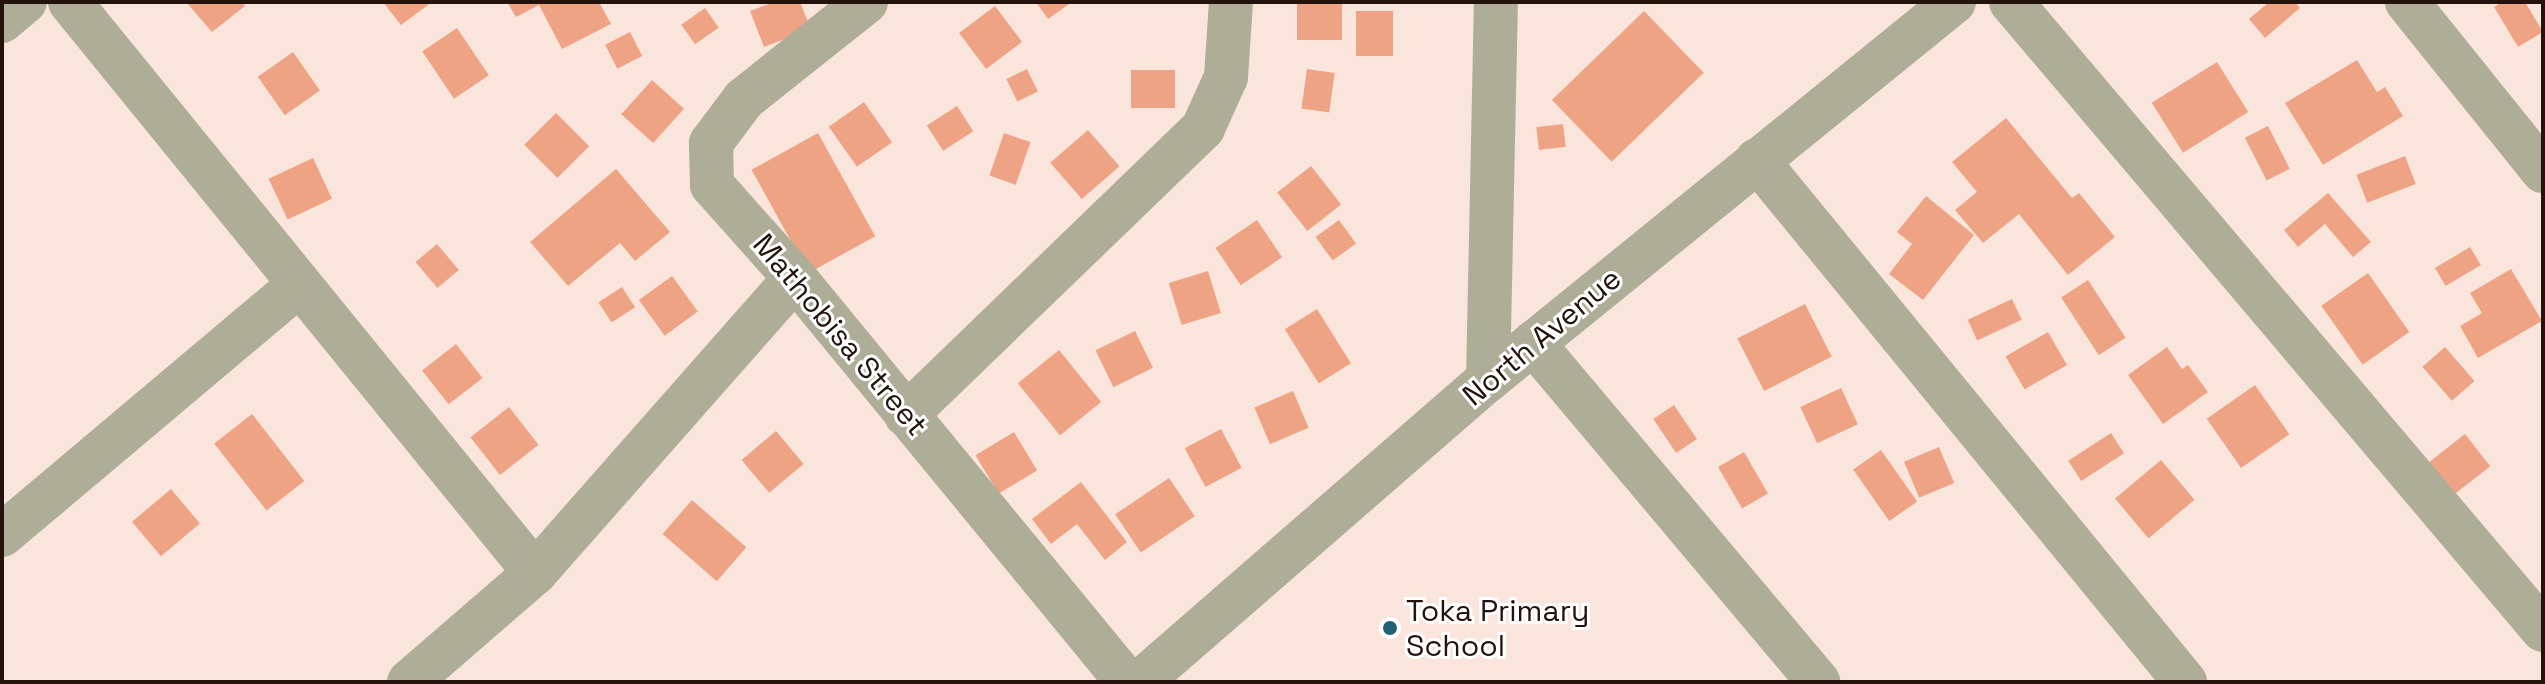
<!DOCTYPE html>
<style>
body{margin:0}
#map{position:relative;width:2545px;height:684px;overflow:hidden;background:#fae5dc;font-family:"Space Grotesk",sans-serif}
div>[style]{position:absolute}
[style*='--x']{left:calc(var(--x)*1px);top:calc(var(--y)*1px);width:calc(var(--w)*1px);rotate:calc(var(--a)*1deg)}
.building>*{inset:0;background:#eea484;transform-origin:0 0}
.minor>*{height:44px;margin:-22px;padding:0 22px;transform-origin:22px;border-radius:22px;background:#aead98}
.tertiary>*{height:44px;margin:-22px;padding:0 22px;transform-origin:22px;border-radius:22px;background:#aead98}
.dots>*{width:22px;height:22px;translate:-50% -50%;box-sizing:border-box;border:4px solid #fff;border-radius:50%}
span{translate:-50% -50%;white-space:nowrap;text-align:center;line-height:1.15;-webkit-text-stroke:6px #fff;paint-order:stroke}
.street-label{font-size:30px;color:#24130c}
.poi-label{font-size:30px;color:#24130c}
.left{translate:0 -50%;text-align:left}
.frame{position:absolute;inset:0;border:4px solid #24130c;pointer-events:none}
</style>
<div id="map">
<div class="building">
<div style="clip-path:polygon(186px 2px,242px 2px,245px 6px,212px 32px)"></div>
<div style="clip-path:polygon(383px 2px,432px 2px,401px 25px)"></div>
<div style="clip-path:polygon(507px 2px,599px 2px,611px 24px,562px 49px,539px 5px,516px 17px)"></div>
<div style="clip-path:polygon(774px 2px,800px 2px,811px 29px,764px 47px,750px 11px)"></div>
<div style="clip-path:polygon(1036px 2px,1072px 2px,1048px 19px)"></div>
<div style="left:1297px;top:2px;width:45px;height:38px"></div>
<div style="clip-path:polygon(2269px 2px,2295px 2px,2300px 8px,2265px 38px,2249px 19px)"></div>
<div style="clip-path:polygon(2502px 2px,2525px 2px,2543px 32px,2518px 47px,2494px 7px)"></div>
<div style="left:995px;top:6px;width:45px;height:45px;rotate:53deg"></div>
<div style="left:705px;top:8px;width:24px;height:29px;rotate:55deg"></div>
<div style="left:1356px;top:11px;width:37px;height:45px"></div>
<div style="left:1644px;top:11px;width:86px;height:128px;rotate:46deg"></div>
<div style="left:457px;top:28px;width:57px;height:42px;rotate:56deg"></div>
<div style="left:630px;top:32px;width:27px;height:28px;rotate:63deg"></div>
<div style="left:293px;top:52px;width:47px;height:43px;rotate:55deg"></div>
<div style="clip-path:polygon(2357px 60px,2377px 92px,2385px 87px,2403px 116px,2323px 165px,2285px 103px)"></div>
<div style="left:2217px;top:62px;width:59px;height:77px;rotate:58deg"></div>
<div style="left:1027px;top:69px;width:25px;height:23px;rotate:64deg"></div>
<div style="left:1307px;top:69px;width:28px;height:40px;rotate:8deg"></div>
<div style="left:1131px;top:70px;width:44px;height:38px"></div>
<div style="left:652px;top:80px;width:43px;height:46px;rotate:42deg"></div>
<div style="left:864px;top:102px;width:49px;height:43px;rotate:55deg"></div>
<div style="left:957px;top:106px;width:30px;height:36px;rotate:57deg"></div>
<div style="left:556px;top:113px;width:47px;height:45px;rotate:45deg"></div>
<div style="clip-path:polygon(2006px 118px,2072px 198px,2079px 193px,2115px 237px,2068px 275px,2019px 214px,1983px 243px,1955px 210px,1977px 192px,1952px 162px)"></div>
<div style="left:1563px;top:124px;width:23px;height:27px;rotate:83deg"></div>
<div style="left:2268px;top:126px;width:48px;height:26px;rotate:63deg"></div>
<div style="left:1088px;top:130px;width:48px;height:50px;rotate:49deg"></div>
<div style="left:818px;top:133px;width:118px;height:76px;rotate:61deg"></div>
<div style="left:1004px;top:133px;width:28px;height:45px;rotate:19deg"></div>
<div style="left:2405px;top:156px;width:30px;height:52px;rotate:69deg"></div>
<div style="left:313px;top:158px;width:45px;height:49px;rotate:65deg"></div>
<div style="left:1311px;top:166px;width:49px;height:43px;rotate:52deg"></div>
<div style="clip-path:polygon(616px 169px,670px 232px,635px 261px,620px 243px,568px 286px,530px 242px)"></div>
<div style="clip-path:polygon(2328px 193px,2371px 242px,2353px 257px,2325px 224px,2298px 247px,2284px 230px)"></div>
<div style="clip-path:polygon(1926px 196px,1974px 235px,1923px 300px,1889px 274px,1912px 244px,1897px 232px)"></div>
<div style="left:1257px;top:220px;width:45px;height:50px;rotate:56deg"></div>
<div style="left:1339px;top:220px;width:29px;height:29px;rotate:54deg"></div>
<div style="left:437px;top:244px;width:34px;height:28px;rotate:50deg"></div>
<div style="left:2470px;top:247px;width:21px;height:41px;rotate:59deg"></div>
<div style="clip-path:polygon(2511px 269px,2542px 321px,2478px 358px,2460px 326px,2482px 313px,2470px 293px)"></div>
<div style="left:1208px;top:271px;width:44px;height:41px;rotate:73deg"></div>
<div style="left:2368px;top:273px;width:72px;height:57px;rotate:55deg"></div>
<div style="left:672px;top:276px;width:44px;height:41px;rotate:54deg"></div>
<div style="left:2088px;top:280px;width:69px;height:32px;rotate:57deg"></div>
<div style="left:622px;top:287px;width:24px;height:28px;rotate:57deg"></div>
<div style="left:2012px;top:299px;width:23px;height:49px;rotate:65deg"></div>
<div style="left:1805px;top:304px;width:59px;height:76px;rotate:63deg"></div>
<div style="left:1317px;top:309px;width:64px;height:38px;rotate:58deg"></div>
<div style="left:1135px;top:331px;width:41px;height:44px;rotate:64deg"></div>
<div style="left:2048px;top:332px;width:38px;height:49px;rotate:60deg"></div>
<div style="left:456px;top:344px;width:43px;height:43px;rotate:52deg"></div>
<div style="clip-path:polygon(2167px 347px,2182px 369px,2188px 365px,2208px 392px,2163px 424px,2128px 375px)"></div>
<div style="left:2445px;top:347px;width:45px;height:30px;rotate:49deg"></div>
<div style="left:1059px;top:350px;width:67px;height:53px;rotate:51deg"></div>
<div style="left:2255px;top:385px;width:60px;height:59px;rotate:55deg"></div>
<div style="left:1841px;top:388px;width:40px;height:45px;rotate:65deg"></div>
<div style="left:1293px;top:391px;width:40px;height:42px;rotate:67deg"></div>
<div style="left:1674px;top:405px;width:41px;height:25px;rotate:56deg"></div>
<div style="left:509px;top:407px;width:48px;height:49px;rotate:52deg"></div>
<div style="left:252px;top:414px;width:85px;height:48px;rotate:52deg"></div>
<div style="left:1221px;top:429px;width:44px;height:41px;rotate:62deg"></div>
<div style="left:776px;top:431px;width:43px;height:45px;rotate:50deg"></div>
<div style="left:1014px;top:432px;width:45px;height:45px;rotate:59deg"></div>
<div style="left:2111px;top:433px;width:24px;height:51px;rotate:57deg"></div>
<div style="left:2465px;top:434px;width:41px;height:51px;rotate:52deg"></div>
<div style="left:1939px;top:447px;width:39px;height:38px;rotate:67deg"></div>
<div style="left:1881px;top:450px;width:63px;height:34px;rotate:55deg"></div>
<div style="left:1744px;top:452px;width:48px;height:30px;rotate:60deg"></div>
<div style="left:2161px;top:460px;width:52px;height:60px;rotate:50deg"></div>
<div style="left:1169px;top:478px;width:46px;height:65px;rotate:56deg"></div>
<div style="clip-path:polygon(1081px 482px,1127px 542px,1105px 560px,1077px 524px,1051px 544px,1032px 519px)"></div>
<div style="left:171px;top:489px;width:45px;height:51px;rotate:50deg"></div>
<div style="left:692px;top:500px;width:72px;height:45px;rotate:41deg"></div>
</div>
<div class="minor">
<div style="--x:70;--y:2;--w:736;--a:50.84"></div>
<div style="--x:866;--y:2;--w:156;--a:141.5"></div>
<div style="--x:744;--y:99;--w:55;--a:126.9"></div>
<div style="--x:711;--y:143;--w:42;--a:88.6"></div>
<div style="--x:712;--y:185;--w:125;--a:48.3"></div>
<div style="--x:795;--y:278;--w:523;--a:50.59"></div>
<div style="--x:2011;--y:2;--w:823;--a:49.73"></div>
<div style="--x:2407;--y:2;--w:217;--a:51.2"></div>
<div style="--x:2;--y:21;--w:30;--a:-40"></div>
<div style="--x:1757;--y:160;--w:675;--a:50.65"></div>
<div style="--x:1533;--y:343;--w:443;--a:49.9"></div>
<div style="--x:1488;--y:380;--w:378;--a:-88.8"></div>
<div style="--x:906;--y:415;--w:413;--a:-44"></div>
<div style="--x:1203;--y:128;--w:56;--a:-65.7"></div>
<div style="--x:1226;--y:77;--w:75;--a:-86.2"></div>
<div style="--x:2;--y:535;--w:385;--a:-40.1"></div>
<div style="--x:409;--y:682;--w:167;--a:-40.9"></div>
<div style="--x:535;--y:573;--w:393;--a:-48.6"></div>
</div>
<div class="tertiary">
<div style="--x:1140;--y:682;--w:461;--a:-41"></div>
<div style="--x:1488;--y:380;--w:600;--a:-39.05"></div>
</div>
<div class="dots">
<div style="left:1390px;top:628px;background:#206176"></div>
</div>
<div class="street-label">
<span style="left:840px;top:335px;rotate:50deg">Mathobisa Street</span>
<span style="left:1542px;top:337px;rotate:-40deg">North Avenue</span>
</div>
<div class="poi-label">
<span class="left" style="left:1406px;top:628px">Toka Primary<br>School</span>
</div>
<div class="frame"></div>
</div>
